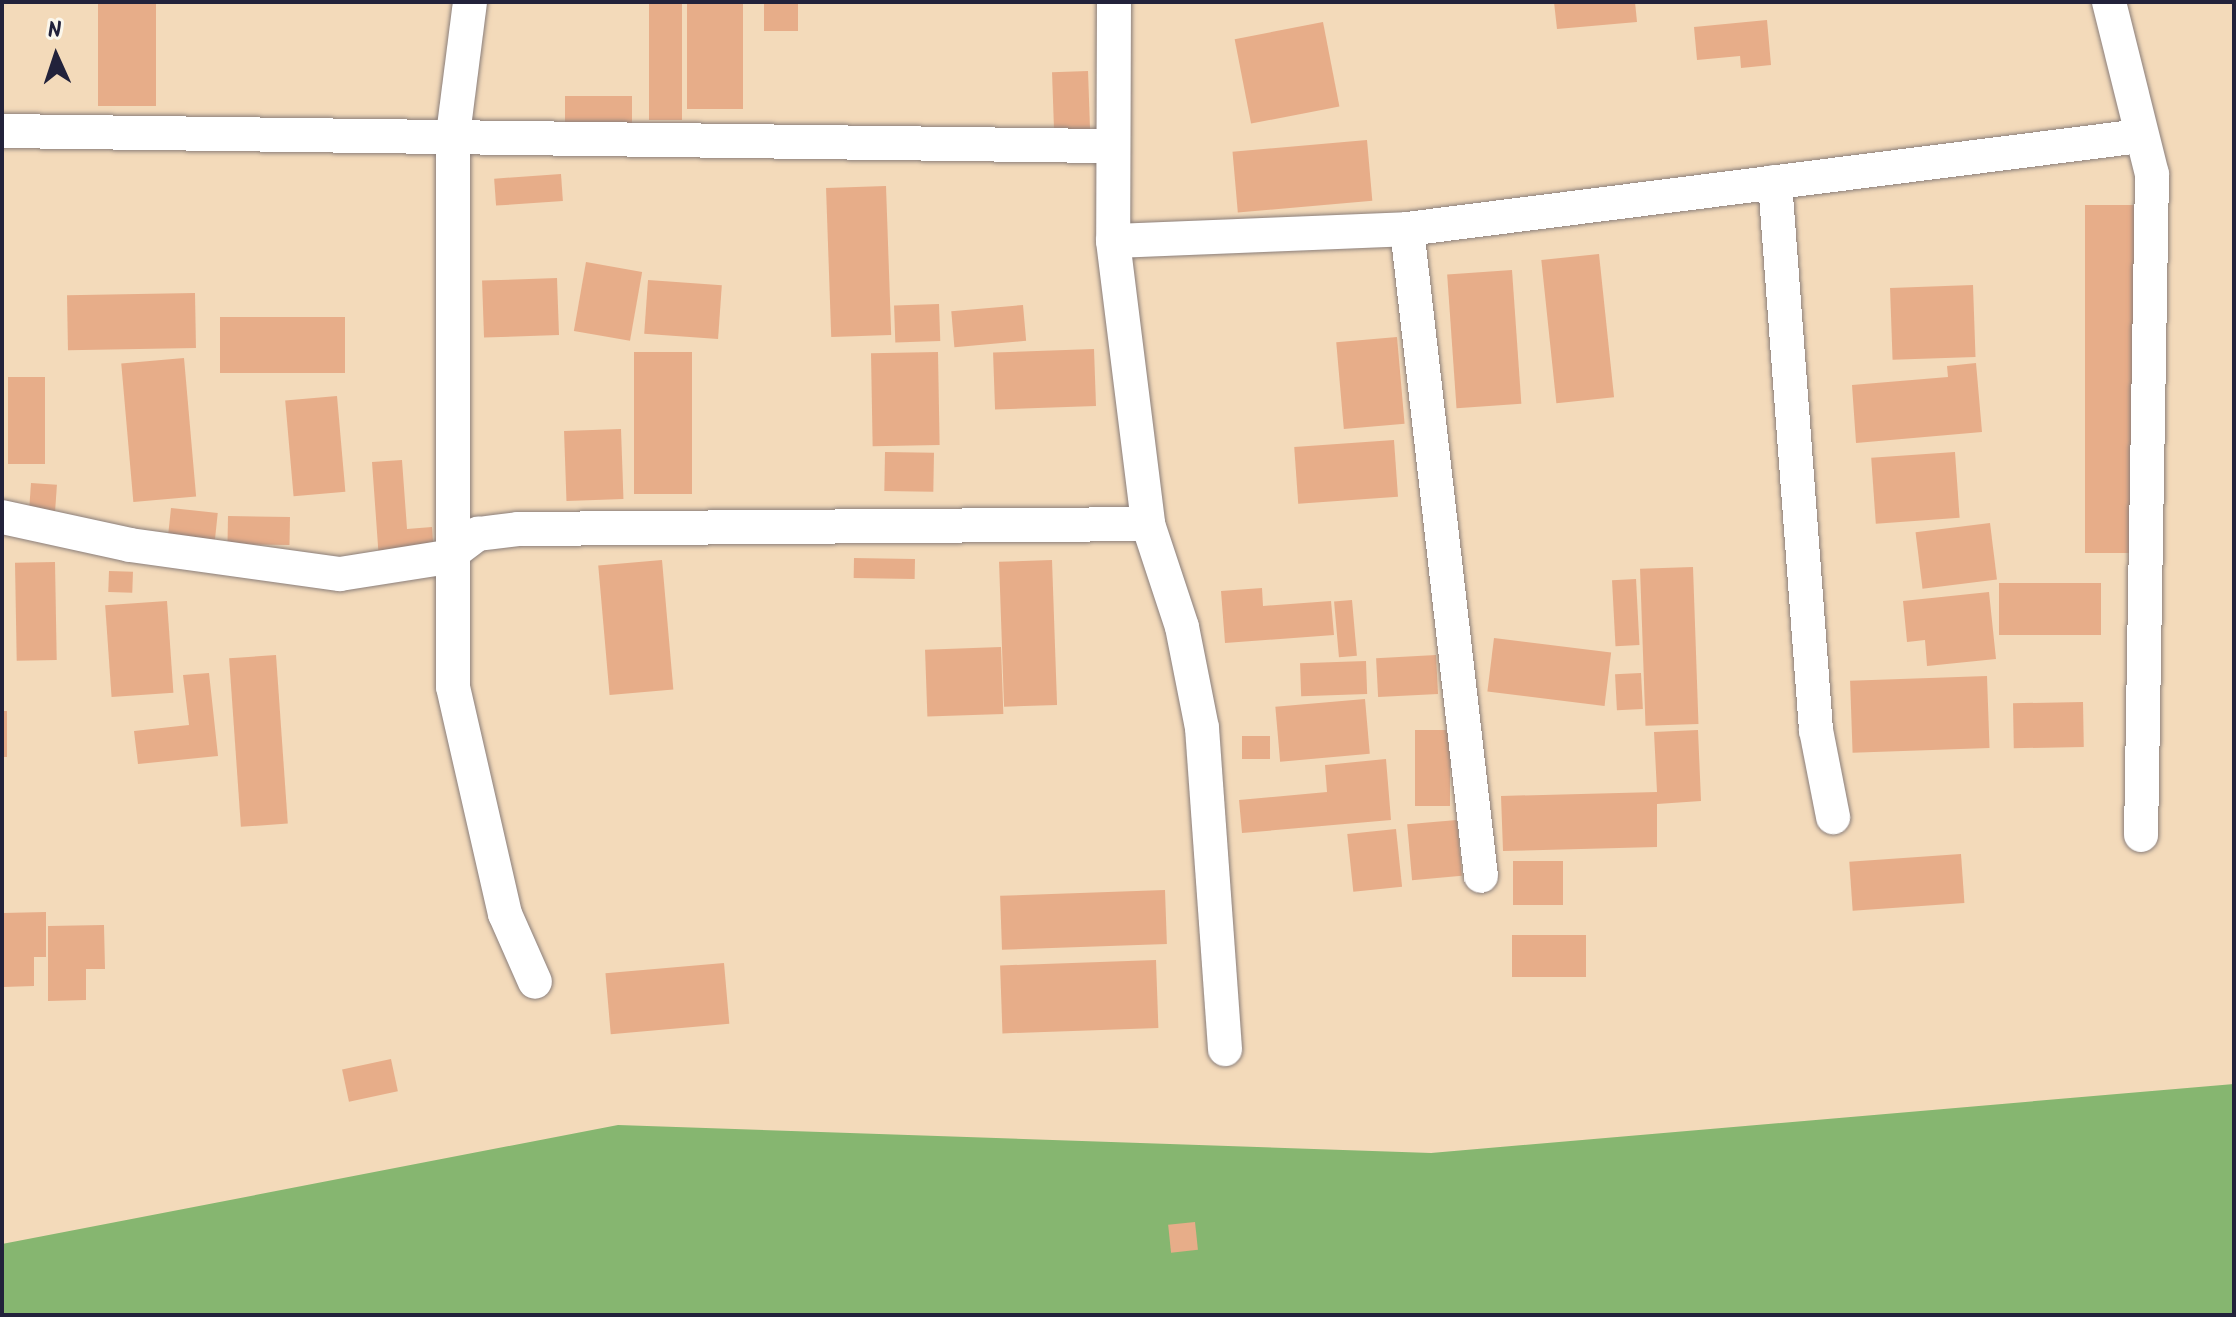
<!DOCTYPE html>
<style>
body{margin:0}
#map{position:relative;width:2236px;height:1317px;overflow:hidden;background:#f3daba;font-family:Kalam,sans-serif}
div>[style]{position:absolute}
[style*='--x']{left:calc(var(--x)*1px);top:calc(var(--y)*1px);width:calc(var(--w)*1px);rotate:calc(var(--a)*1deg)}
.forest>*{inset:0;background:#86b670}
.building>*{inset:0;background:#e7ad89;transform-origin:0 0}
.roads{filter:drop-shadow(0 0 2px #8a7e7a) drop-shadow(0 0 2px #8a7e7a)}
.minor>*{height:34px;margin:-17px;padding:0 17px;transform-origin:17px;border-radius:17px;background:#fff}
span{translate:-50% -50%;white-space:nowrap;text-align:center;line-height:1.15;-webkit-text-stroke:6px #fbf7ec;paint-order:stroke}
.frame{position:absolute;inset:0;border:4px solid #22223b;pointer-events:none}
.north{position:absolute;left:16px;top:16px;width:80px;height:80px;-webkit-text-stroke:6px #fbf7ec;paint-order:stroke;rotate:357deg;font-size:22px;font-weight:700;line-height:32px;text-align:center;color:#22223b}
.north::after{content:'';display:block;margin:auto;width:28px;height:36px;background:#22223b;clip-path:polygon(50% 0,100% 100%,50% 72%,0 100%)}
</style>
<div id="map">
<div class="forest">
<div style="clip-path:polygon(2234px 1084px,2234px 1315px,2px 1315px,2px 1244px,618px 1125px,1431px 1153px)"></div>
</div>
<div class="building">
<div style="left:98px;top:2px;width:58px;height:104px"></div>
<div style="left:649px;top:2px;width:33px;height:118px"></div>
<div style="left:687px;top:2px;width:56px;height:107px"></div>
<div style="left:764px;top:2px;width:34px;height:29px"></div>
<div style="clip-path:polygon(1554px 2px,1635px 2px,1637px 22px,1557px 29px)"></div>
<div style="clip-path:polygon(1767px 20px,1771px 65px,1741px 68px,1740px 56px,1697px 60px,1694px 27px)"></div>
<div style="left:1323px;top:22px;width:86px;height:90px;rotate:79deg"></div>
<div style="left:1088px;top:71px;width:72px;height:36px;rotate:88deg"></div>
<div style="left:632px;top:96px;width:31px;height:67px;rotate:90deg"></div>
<div style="left:1367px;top:140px;width:61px;height:135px;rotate:85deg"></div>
<div style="left:561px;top:174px;width:27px;height:67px;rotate:86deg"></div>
<div style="left:886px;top:186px;width:149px;height:60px;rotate:88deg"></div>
<div style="left:2085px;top:205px;width:49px;height:348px"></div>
<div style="left:1599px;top:254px;width:144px;height:58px;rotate:84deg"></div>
<div style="left:586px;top:262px;width:57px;height:70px;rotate:10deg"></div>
<div style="left:1512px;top:270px;width:134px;height:65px;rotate:86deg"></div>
<div style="left:557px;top:278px;width:57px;height:75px;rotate:88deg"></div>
<div style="left:648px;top:280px;width:74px;height:54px;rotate:4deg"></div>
<div style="left:1973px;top:285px;width:72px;height:83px;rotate:88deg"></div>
<div style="left:195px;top:293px;width:55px;height:128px;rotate:89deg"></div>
<div style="left:939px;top:304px;width:37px;height:45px;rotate:88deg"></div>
<div style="left:1023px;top:305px;width:36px;height:72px;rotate:85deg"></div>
<div style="left:220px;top:317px;width:125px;height:56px"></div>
<div style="left:1397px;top:337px;width:87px;height:61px;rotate:85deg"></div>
<div style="left:1094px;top:349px;width:57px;height:101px;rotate:88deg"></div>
<div style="left:634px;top:352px;width:58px;height:142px"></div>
<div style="left:938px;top:352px;width:93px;height:67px;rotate:89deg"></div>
<div style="left:184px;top:358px;width:139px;height:63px;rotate:85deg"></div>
<div style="clip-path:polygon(1976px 363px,1982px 432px,1856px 443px,1852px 385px,1948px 377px,1947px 366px)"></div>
<div style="left:45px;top:377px;width:87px;height:37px;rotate:90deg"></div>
<div style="left:337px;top:396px;width:96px;height:52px;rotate:85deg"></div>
<div style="left:621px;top:429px;width:70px;height:57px;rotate:88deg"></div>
<div style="left:1394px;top:440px;width:57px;height:100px;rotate:86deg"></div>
<div style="left:885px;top:452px;width:49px;height:39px;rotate:1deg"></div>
<div style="left:1955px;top:452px;width:66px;height:84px;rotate:86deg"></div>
<div style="clip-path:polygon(402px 460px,407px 529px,432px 527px,434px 556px,379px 560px,372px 462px)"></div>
<div style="left:31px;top:483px;width:26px;height:27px;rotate:4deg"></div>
<div style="left:171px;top:508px;width:47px;height:27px;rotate:6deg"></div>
<div style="left:228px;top:516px;width:62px;height:28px;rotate:1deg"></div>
<div style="left:1990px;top:523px;width:57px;height:75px;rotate:83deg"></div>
<div style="left:854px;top:558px;width:61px;height:20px;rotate:1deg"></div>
<div style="left:662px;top:560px;width:130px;height:64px;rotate:85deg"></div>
<div style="left:1052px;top:560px;width:145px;height:53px;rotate:88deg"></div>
<div style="left:55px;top:562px;width:98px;height:40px;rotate:89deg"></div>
<div style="left:1693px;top:567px;width:157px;height:53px;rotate:88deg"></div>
<div style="left:109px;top:571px;width:24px;height:21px;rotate:2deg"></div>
<div style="left:1636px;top:579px;width:66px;height:24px;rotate:87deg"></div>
<div style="left:1999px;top:583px;width:102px;height:52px"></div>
<div style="clip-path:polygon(1262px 588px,1263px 606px,1331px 601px,1334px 635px,1225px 643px,1221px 591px)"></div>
<div style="clip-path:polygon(1989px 592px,1996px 659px,1927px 666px,1925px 640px,1907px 642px,1903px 601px)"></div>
<div style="left:1352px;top:600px;width:56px;height:18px;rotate:85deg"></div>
<div style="left:167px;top:601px;width:92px;height:62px;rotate:86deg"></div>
<div style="left:1494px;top:638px;width:118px;height:54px;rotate:7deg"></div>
<div style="left:1001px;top:647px;width:67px;height:76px;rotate:88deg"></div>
<div style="left:276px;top:655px;width:169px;height:47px;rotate:86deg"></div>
<div style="left:1436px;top:655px;width:39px;height:60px;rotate:87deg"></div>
<div style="left:1366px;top:661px;width:33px;height:66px;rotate:88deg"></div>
<div style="clip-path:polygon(209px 673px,218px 756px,138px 764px,134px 731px,189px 725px,183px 675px)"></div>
<div style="left:1641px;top:673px;width:36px;height:26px;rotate:87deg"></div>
<div style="left:1987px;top:676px;width:72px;height:137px;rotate:88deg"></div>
<div style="left:1365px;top:699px;width:55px;height:90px;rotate:85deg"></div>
<div style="left:2083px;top:702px;width:45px;height:70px;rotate:89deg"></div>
<div style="left:2px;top:711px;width:5px;height:46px"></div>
<div style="left:1415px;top:730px;width:35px;height:76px"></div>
<div style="clip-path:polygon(1698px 730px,1701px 801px,1657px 804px,1657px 847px,1503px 851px,1501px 796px,1657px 792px,1654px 732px)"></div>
<div style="left:1242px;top:736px;width:28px;height:23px"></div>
<div style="clip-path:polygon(1386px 759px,1391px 820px,1242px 833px,1239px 800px,1327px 792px,1325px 765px)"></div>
<div style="left:1457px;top:820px;width:56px;height:50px;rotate:85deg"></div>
<div style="left:1396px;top:829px;width:58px;height:49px;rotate:84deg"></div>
<div style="left:1961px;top:854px;width:49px;height:112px;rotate:86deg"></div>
<div style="left:1513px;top:861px;width:50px;height:44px"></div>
<div style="left:1165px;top:890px;width:54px;height:165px;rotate:88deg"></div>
<div style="clip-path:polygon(46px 912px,46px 957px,34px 957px,34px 986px,3px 987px,3px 913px)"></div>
<div style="clip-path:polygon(104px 925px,105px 969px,86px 969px,86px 1000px,48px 1001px,48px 926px)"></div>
<div style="left:1512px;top:935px;width:74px;height:42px"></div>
<div style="left:1156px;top:960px;width:68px;height:156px;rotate:88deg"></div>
<div style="left:724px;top:963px;width:61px;height:119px;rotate:85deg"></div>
<div style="left:391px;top:1059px;width:33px;height:50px;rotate:78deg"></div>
<div style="left:1195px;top:1222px;width:28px;height:27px;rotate:84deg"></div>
</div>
<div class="roads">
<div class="minor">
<div style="--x:470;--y:2;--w:134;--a:97.3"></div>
<div style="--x:453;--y:135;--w:552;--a:90"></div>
<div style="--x:453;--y:687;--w:233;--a:77.1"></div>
<div style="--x:505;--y:914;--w:74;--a:66.2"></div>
<div style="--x:1114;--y:2;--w:239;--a:90.2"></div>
<div style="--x:1113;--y:241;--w:285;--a:82.9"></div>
<div style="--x:1148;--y:524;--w:108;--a:71.7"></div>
<div style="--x:1182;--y:627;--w:103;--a:78.8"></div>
<div style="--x:1202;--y:728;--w:322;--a:85.9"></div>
<div style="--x:2109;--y:2;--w:177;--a:76"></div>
<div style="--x:2152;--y:174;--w:661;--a:90.95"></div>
<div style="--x:2;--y:131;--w:1108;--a:0.78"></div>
<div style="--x:1775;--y:182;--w:550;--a:85.72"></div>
<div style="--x:1816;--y:730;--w:89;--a:78.9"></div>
<div style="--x:1407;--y:229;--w:651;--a:83.48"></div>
<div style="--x:1113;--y:241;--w:294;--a:-2.3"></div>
<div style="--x:1407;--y:229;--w:739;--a:-7.23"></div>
<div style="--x:2;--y:517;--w:131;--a:12.3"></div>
<div style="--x:130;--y:545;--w:212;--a:7.9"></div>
<div style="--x:340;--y:574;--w:108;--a:-9"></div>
<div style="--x:447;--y:557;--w:39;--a:-37"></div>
<div style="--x:478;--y:534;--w:40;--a:-7.1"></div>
<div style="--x:518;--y:529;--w:630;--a:-0.45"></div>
</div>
</div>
<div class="frame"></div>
<div class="north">N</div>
</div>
